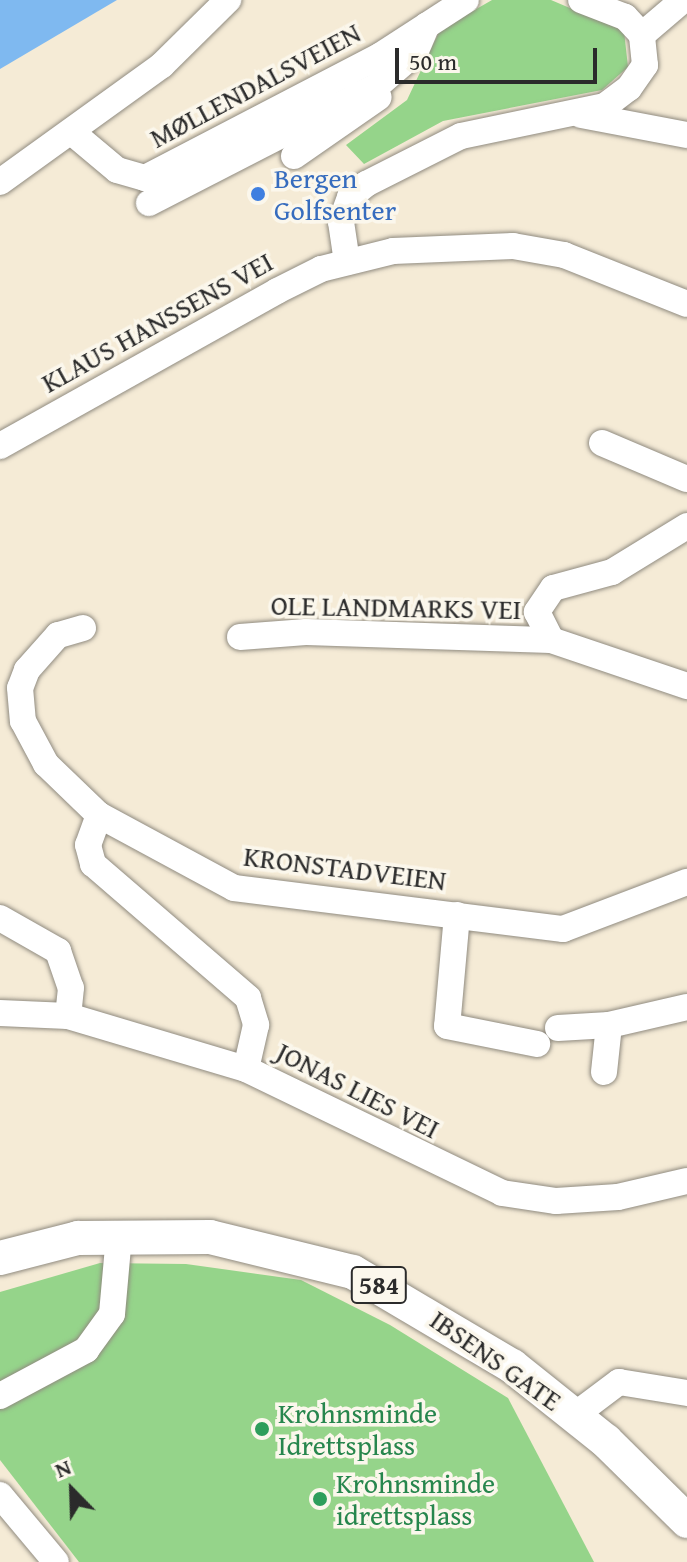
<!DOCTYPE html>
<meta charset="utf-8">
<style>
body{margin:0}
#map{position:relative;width:687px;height:1562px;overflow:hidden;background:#f5ebd6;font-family:"Gentium Book Plus",serif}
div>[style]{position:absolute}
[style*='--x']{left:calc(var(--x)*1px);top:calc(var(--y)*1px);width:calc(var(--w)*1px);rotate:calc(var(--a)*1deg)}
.green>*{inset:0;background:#95d48a}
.water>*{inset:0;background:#7fb9f0}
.roads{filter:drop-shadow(0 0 2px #908b80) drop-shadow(0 0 2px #908b80)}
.minor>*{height:26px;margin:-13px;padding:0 13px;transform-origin:13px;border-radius:13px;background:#fff}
.major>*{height:34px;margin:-17px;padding:0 17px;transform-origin:17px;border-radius:17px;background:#fff}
.dots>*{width:22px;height:22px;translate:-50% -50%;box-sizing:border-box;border:4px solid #fbf7ec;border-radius:50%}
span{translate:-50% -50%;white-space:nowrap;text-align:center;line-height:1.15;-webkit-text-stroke:7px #fbf7ec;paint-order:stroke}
.shield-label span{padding:2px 6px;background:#fbf7ec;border:2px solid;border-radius:6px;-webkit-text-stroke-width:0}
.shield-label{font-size:26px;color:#2b2b2b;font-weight:700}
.street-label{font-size:28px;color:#2b2b2b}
.shop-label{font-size:28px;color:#366cbe}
.left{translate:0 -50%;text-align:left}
.leisure-label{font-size:28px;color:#27864d}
.north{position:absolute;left:32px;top:1450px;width:80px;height:80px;-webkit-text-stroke:6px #fbf7ec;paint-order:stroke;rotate:337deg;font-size:22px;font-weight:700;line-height:32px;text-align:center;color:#2b2b2b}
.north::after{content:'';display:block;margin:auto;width:28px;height:36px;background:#2b2b2b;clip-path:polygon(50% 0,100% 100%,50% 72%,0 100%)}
.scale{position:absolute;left:395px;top:48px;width:202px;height:36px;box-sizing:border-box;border:4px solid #2b2b2b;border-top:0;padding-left:10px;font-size:24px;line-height:28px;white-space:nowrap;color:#2b2b2b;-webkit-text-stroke:6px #fbf7ec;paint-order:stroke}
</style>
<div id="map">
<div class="green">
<div style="clip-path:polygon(492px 0,551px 0,624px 31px,628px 67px,602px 90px,443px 121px,364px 164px,346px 145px,407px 100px,440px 30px)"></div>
<div style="clip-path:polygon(100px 1263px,186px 1264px,301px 1280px,390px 1325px,508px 1398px,594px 1562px,79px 1562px,0 1460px,0 1292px)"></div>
</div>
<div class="water">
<div style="clip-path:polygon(0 0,117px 0,0 69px)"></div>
</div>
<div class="roads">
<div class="minor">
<div style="--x:642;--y:35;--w:54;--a:-40.5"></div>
<div style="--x:581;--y:115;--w:108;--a:10.7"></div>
<div style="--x:74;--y:134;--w:56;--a:39.9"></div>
<div style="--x:117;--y:170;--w:29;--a:16"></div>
<div style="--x:145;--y:178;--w:266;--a:-27.5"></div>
<div style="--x:381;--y:55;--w:101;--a:-32.9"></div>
<div style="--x:294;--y:156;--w:103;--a:-34.8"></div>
<div style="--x:0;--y:182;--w:200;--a:-35.8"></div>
<div style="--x:162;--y:65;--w:93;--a:-44.6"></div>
<div style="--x:149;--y:203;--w:256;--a:-27.2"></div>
<div style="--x:377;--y:86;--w:50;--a:-41"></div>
<div style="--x:415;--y:53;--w:30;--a:-67"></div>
<div style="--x:347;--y:262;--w:40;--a:-98.5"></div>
<div style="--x:341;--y:222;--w:27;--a:-70"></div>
<div style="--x:350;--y:197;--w:21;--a:-39"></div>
<div style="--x:366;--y:184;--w:106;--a:-26.8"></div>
<div style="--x:461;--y:136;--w:147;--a:-11.8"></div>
<div style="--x:605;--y:106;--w:30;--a:-37"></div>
<div style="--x:629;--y:88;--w:28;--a:-55"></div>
<div style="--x:645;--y:65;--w:30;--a:-96"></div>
<div style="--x:642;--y:35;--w:25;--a:-133"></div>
<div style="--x:625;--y:17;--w:47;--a:-158.9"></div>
<div style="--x:602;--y:443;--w:92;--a:23"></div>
<div style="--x:0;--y:446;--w:317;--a:-29.2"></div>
<div style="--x:277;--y:291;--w:49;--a:-26.6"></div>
<div style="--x:321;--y:269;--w:74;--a:-14"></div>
<div style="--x:393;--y:251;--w:120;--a:-2.4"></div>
<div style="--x:513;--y:246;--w:52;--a:10"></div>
<div style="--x:564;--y:255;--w:132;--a:21.7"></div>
<div style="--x:687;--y:526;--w:88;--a:148.5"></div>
<div style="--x:612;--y:572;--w:61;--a:164.8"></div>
<div style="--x:553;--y:588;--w:29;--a:124"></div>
<div style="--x:537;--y:612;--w:31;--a:63"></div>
<div style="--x:551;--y:640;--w:144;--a:18.7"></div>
<div style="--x:83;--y:628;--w:26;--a:164"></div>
<div style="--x:58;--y:635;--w:47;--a:131.5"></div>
<div style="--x:27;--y:670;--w:19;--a:111"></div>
<div style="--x:20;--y:688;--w:33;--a:85"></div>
<div style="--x:23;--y:721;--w:49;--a:61.9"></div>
<div style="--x:46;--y:764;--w:74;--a:43.9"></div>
<div style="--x:99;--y:815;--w:32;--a:110"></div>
<div style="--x:88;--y:845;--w:20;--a:75"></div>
<div style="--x:93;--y:864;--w:205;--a:40.8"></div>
<div style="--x:248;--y:998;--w:28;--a:73"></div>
<div style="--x:256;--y:1025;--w:45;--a:102.8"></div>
<div style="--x:240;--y:637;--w:66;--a:-4.3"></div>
<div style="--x:306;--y:632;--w:245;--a:1.9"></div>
<div style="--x:99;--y:815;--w:153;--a:28.4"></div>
<div style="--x:234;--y:888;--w:332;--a:7.1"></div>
<div style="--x:563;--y:929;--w:133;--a:-20.8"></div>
<div style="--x:457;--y:915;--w:111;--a:95.1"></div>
<div style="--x:447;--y:1026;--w:92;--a:11.3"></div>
<div style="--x:0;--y:918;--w:67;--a:29.6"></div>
<div style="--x:58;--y:951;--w:39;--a:71"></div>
<div style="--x:71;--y:988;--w:28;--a:96"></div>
<div style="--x:0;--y:1013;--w:68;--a:2.5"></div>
<div style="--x:68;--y:1016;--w:186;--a:16.6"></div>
<div style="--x:246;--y:1069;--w:284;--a:25.8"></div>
<div style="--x:502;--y:1193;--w:55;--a:8.4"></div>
<div style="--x:556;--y:1201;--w:62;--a:-3.7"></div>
<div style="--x:618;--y:1197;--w:71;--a:-13.1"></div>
<div style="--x:558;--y:1028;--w:51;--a:-3.4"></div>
<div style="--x:604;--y:1072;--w:47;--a:-83.9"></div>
<div style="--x:609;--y:1025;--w:80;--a:-13"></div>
<div style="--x:0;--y:1396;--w:98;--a:-28.1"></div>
<div style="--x:86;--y:1350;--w:44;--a:-54.2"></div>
<div style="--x:112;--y:1314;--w:79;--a:-84.9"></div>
<div style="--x:575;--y:1415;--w:55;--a:-36.9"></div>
<div style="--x:619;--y:1382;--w:69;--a:9.2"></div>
<div style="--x:0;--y:1495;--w:87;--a:50.1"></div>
</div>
<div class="major">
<div style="--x:0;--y:1258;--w:81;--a:-14.4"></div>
<div style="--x:78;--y:1238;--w:132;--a:-0.4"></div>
<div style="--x:210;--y:1237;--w:147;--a:13.8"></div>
<div style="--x:353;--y:1272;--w:185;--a:30.6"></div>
<div style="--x:512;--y:1366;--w:120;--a:38.6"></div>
<div style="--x:606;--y:1441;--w:114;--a:44.6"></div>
</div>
</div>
<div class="dots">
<div style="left:258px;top:194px;background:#3f7fe0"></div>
<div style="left:262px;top:1429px;background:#2e9e5b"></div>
<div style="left:320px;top:1499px;background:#2e9e5b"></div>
</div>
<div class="shield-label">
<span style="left:379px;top:1285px">584</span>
</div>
<div class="street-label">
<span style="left:255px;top:85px;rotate:-28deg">MØLLENDALSVEIEN</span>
<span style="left:157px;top:322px;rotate:-29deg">KLAUS HANSSENS VEI</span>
<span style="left:396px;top:607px;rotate:1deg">OLE LANDMARKS VEI</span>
<span style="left:345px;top:868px;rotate:7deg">KRONSTADVEIEN</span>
<span style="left:358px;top:1090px;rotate:27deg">JONAS LIES VEI</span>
<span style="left:496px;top:1360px;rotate:35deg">IBSENS GATE</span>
</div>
<div class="shop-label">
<span class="left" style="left:274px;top:194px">Bergen<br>Golfsenter</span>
</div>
<div class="leisure-label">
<span class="left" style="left:278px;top:1429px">Krohnsminde<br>Idrettsplass</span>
<span class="left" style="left:336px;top:1499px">Krohnsminde<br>idrettsplass</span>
</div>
<div class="north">N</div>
<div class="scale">50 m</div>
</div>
